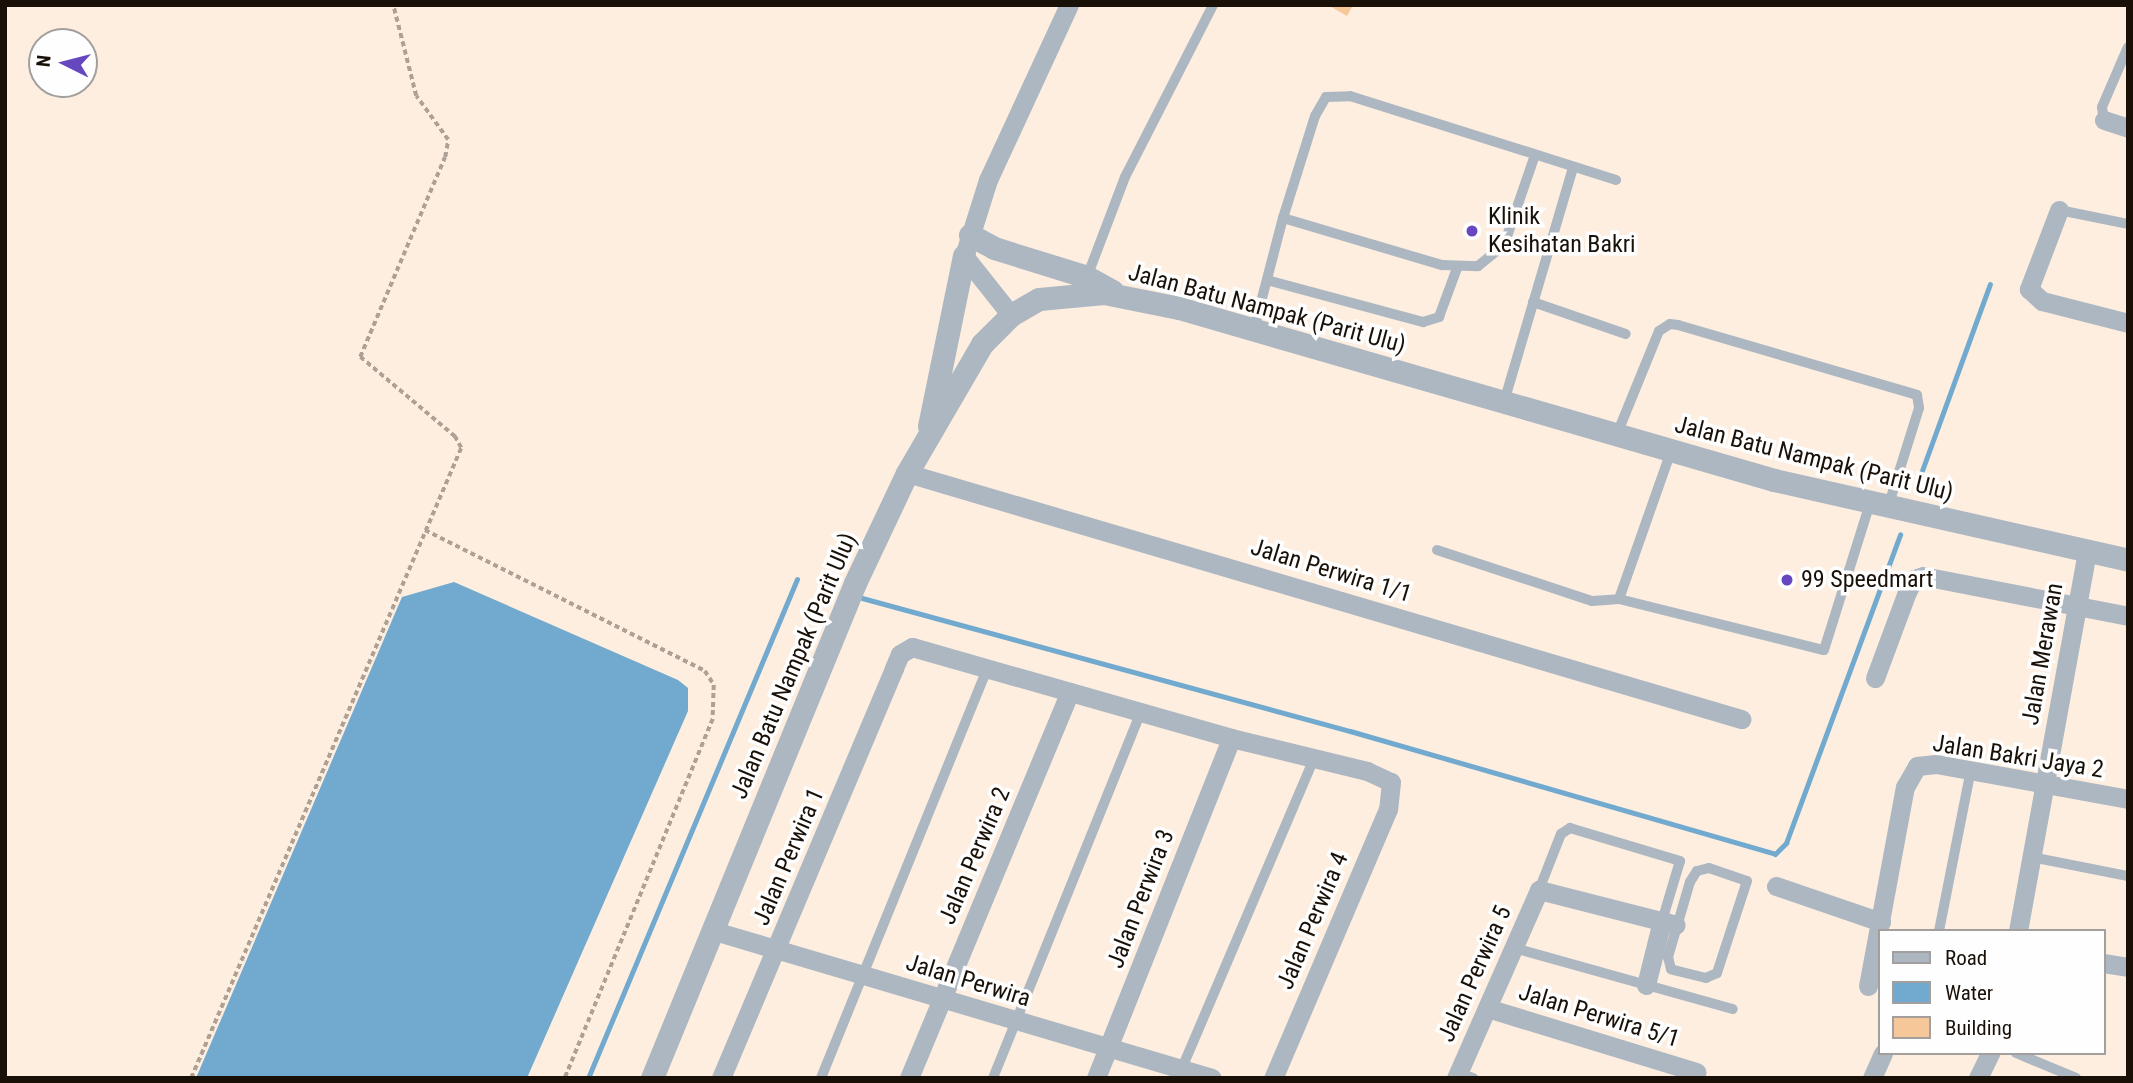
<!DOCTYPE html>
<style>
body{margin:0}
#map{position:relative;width:2133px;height:1083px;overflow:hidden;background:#fdeedf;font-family:"Roboto Condensed",sans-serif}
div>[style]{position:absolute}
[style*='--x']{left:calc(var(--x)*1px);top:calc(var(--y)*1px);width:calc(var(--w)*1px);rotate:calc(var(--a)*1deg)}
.water>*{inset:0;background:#72a9cf}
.stream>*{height:5px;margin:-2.5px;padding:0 2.5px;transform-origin:2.5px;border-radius:2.5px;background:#72a9cf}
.building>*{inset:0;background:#f6c899}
.path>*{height:3.5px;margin-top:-1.75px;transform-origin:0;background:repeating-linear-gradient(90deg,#ada094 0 5px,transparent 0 8.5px)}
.service>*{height:10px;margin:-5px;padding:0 5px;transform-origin:5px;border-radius:5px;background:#adb7c2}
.minor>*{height:19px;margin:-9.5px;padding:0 9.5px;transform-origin:9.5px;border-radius:9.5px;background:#adb7c2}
.tertiary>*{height:23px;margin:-11.5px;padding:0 11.5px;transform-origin:11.5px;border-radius:11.5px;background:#adb7c2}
.dots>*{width:19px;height:19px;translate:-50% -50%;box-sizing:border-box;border:4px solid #fefefe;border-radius:50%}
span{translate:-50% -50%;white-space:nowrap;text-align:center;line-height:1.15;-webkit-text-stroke:7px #fefefe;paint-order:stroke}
.poi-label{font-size:24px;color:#191008}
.left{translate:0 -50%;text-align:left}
.street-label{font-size:24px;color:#191008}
.frame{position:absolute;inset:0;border:7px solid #191008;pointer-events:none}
.legend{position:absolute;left:1878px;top:929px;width:228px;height:126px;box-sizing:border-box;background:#fefefe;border:2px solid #a29f9c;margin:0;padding:9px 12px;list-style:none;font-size:21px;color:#191008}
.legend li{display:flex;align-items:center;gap:14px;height:35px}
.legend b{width:35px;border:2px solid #a29f9c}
.north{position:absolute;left:28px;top:28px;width:70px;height:70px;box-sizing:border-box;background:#fefefe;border:2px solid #a29f9c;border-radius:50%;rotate:276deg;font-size:19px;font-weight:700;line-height:28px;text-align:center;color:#191008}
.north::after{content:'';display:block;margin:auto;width:24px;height:32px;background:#6747c0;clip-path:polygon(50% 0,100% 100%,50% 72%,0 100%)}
</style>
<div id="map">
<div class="water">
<div style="clip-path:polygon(454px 582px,678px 680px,688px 688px,688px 711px,527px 1078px,196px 1078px,402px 597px)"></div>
</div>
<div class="stream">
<div style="--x:1916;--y:487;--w:216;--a:-70"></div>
<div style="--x:862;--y:598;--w:506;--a:15.25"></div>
<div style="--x:1350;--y:731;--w:442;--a:16.1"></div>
<div style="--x:1775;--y:854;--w:16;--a:-45"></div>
<div style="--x:1786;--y:843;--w:329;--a:-69.7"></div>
<div style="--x:588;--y:1078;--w:541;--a:-67.27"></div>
</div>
<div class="building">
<div style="clip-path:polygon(1328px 5px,1353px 5px,1347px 16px)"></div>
</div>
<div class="path">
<div style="--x:425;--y:530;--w:313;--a:26.7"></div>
<div style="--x:705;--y:671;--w:17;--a:57"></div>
<div style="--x:714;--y:685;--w:34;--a:92"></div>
<div style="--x:713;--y:719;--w:388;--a:112.4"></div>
<div style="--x:191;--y:1078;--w:685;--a:-66.8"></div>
<div style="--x:461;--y:448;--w:13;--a:-119"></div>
<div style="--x:455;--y:437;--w:124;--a:-139.9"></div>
<div style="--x:360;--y:357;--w:217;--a:-67"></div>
<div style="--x:445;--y:157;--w:17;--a:-80"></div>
<div style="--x:448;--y:140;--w:54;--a:-126"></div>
<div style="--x:416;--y:96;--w:94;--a:-104.2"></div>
</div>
<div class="service">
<div style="--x:2104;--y:120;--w:13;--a:-99"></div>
<div style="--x:2102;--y:107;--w:65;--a:-66.6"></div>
<div style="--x:2059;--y:210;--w:70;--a:11.5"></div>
<div style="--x:1283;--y:218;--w:166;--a:16.5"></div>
<div style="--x:1442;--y:265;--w:36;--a:2"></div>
<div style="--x:1478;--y:266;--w:33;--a:-39"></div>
<div style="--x:1504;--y:245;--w:95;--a:-71"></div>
<div style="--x:1087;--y:277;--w:107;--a:-69.2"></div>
<div style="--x:1125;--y:177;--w:193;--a:-62.9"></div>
<div style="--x:1267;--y:280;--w:162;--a:15.1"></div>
<div style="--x:1423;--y:322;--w:17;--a:-17"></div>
<div style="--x:1439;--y:317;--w:52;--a:-69.8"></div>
<div style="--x:1533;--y:302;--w:98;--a:19"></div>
<div style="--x:1254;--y:329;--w:115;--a:-75.4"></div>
<div style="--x:1283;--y:218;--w:107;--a:-72.6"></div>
<div style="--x:1315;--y:116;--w:22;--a:-60"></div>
<div style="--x:1326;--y:97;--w:24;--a:-2"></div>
<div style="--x:1350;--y:96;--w:279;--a:17.5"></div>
<div style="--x:1504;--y:402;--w:245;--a:-73.6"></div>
<div style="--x:1617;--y:434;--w:111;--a:-67.8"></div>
<div style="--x:1659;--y:331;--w:13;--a:-32"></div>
<div style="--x:1670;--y:324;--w:8;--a:7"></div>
<div style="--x:1678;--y:325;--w:249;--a:16.3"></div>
<div style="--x:1917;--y:395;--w:13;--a:81"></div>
<div style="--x:1919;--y:408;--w:104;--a:107.4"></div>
<div style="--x:1437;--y:550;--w:163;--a:18.2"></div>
<div style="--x:1592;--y:601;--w:27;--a:-4"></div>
<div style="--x:1619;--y:599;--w:157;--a:-70.6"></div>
<div style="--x:1619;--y:599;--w:211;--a:14"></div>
<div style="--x:1824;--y:650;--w:154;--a:-72.6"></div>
<div style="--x:2031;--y:857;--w:99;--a:11.1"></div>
<div style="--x:1709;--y:868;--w:40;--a:18.9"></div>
<div style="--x:1747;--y:881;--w:97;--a:108.1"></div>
<div style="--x:1717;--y:973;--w:12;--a:156"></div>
<div style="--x:1706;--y:978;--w:36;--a:-166"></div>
<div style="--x:1671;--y:969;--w:12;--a:-104"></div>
<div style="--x:1668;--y:957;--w:78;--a:-73.7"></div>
<div style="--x:1690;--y:882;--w:13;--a:-58"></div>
<div style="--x:1697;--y:871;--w:12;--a:-14"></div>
<div style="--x:1539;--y:890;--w:60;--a:-68.6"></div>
<div style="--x:1561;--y:834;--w:11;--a:-34"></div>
<div style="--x:1570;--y:828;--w:115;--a:16.7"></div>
<div style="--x:1680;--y:861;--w:63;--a:106.7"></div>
<div style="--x:1939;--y:931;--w:164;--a:-78.8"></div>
<div style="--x:1514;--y:948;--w:227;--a:15.6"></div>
<div style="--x:2016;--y:1053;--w:65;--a:22.6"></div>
<div style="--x:1182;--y:1068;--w:336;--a:-66.9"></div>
<div style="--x:1458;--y:1073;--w:16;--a:18"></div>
<div style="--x:821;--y:1078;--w:444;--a:-67.9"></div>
<div style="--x:993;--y:1078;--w:396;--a:-68"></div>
</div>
<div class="minor">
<div style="--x:2104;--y:120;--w:25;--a:18"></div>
<div style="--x:2059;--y:210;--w:85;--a:110.8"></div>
<div style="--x:2029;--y:289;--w:18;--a:43"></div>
<div style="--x:2042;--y:301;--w:89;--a:14.3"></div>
<div style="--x:1011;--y:315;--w:75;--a:-128.5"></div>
<div style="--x:964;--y:256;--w:80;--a:-72.5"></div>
<div style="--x:988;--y:180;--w:193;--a:-65.2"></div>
<div style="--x:907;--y:473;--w:870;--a:16.43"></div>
<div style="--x:1875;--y:678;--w:92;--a:-69.6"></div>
<div style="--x:1907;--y:592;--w:15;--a:-62"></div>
<div style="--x:1914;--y:579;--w:9;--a:-18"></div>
<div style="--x:1923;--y:576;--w:209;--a:11"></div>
<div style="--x:1776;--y:886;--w:111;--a:18.9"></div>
<div style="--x:711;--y:930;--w:522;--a:16.46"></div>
<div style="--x:2018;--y:931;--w:386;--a:-79.7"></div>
<div style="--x:2103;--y:963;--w:25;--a:9"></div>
<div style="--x:1646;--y:985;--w:66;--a:-76"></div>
<div style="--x:1868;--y:986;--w:202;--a:-79.5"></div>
<div style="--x:1905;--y:787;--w:24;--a:-60"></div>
<div style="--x:1917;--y:766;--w:19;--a:-6"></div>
<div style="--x:1936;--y:764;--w:195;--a:10.3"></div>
<div style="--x:1487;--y:1008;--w:219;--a:17"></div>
<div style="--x:721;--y:1078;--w:445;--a:-67.1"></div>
<div style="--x:894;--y:668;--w:15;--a:-67"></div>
<div style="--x:900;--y:654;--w:14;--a:-30"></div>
<div style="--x:912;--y:647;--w:332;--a:15.9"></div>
<div style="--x:1231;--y:738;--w:140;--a:13.6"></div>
<div style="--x:1367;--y:771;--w:26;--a:25"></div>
<div style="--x:1391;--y:782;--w:27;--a:96"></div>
<div style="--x:1388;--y:809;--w:293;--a:113.1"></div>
<div style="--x:909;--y:1078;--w:418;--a:-67.4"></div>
<div style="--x:1096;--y:1078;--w:366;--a:-68.3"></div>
<div style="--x:1456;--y:1078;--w:206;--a:-66.2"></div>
<div style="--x:1539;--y:890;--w:141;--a:14.3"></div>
<div style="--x:1872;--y:1078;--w:27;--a:-66"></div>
<div style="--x:1978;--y:1078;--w:28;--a:-64"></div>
</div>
<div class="tertiary">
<div style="--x:970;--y:235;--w:27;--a:28"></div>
<div style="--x:994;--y:248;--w:97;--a:17.3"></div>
<div style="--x:1087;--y:277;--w:29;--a:29"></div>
<div style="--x:929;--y:426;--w:174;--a:-78.4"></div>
<div style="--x:652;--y:1078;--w:535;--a:-67.7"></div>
<div style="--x:855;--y:583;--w:122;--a:-64.7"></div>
<div style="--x:907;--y:473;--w:149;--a:-59.8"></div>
<div style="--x:982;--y:344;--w:41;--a:-45"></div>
<div style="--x:1011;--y:315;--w:32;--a:-30"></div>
<div style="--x:1039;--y:299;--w:65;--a:-5.3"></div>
<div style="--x:1104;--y:293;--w:76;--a:11.3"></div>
<div style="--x:1179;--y:308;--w:619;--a:16.12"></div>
<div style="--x:1774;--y:480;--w:363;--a:12.7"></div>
</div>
<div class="dots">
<div style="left:1472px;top:231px;background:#6747c0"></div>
<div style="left:1787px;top:580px;background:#6747c0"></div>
</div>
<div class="poi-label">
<span class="left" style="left:1488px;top:231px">Klinik<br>Kesihatan Bakri</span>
<span class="left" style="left:1801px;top:580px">99 Speedmart</span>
</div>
<div class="street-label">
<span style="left:1267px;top:309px;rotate:15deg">Jalan Batu Nampak (Parit Ulu)</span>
<span style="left:1814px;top:459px;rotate:14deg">Jalan Batu Nampak (Parit Ulu)</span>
<span style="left:1331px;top:571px;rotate:17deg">Jalan Perwira 1/1</span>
<span style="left:2043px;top:654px;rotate:-80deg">Jalan Merawan</span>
<span style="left:794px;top:666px;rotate:-67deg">Jalan Batu Nampak (Parit Ulu)</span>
<span style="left:2018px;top:757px;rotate:9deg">Jalan Bakri Jaya 2</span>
<span style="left:975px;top:856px;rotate:-67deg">Jalan Perwira 2</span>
<span style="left:789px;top:857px;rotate:-67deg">Jalan Perwira 1</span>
<span style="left:1141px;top:899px;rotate:-69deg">Jalan Perwira 3</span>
<span style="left:1313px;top:921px;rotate:-67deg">Jalan Perwira 4</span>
<span style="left:1475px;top:974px;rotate:-66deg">Jalan Perwira 5</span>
<span style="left:968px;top:981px;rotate:17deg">Jalan Perwira</span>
<span style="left:1599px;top:1016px;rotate:17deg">Jalan Perwira 5/1</span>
</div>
<div class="frame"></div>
<ul class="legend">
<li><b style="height:9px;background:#adb7c2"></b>Road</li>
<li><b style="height:19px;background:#72a9cf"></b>Water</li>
<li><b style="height:19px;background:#f6c899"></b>Building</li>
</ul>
<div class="north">N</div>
</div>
